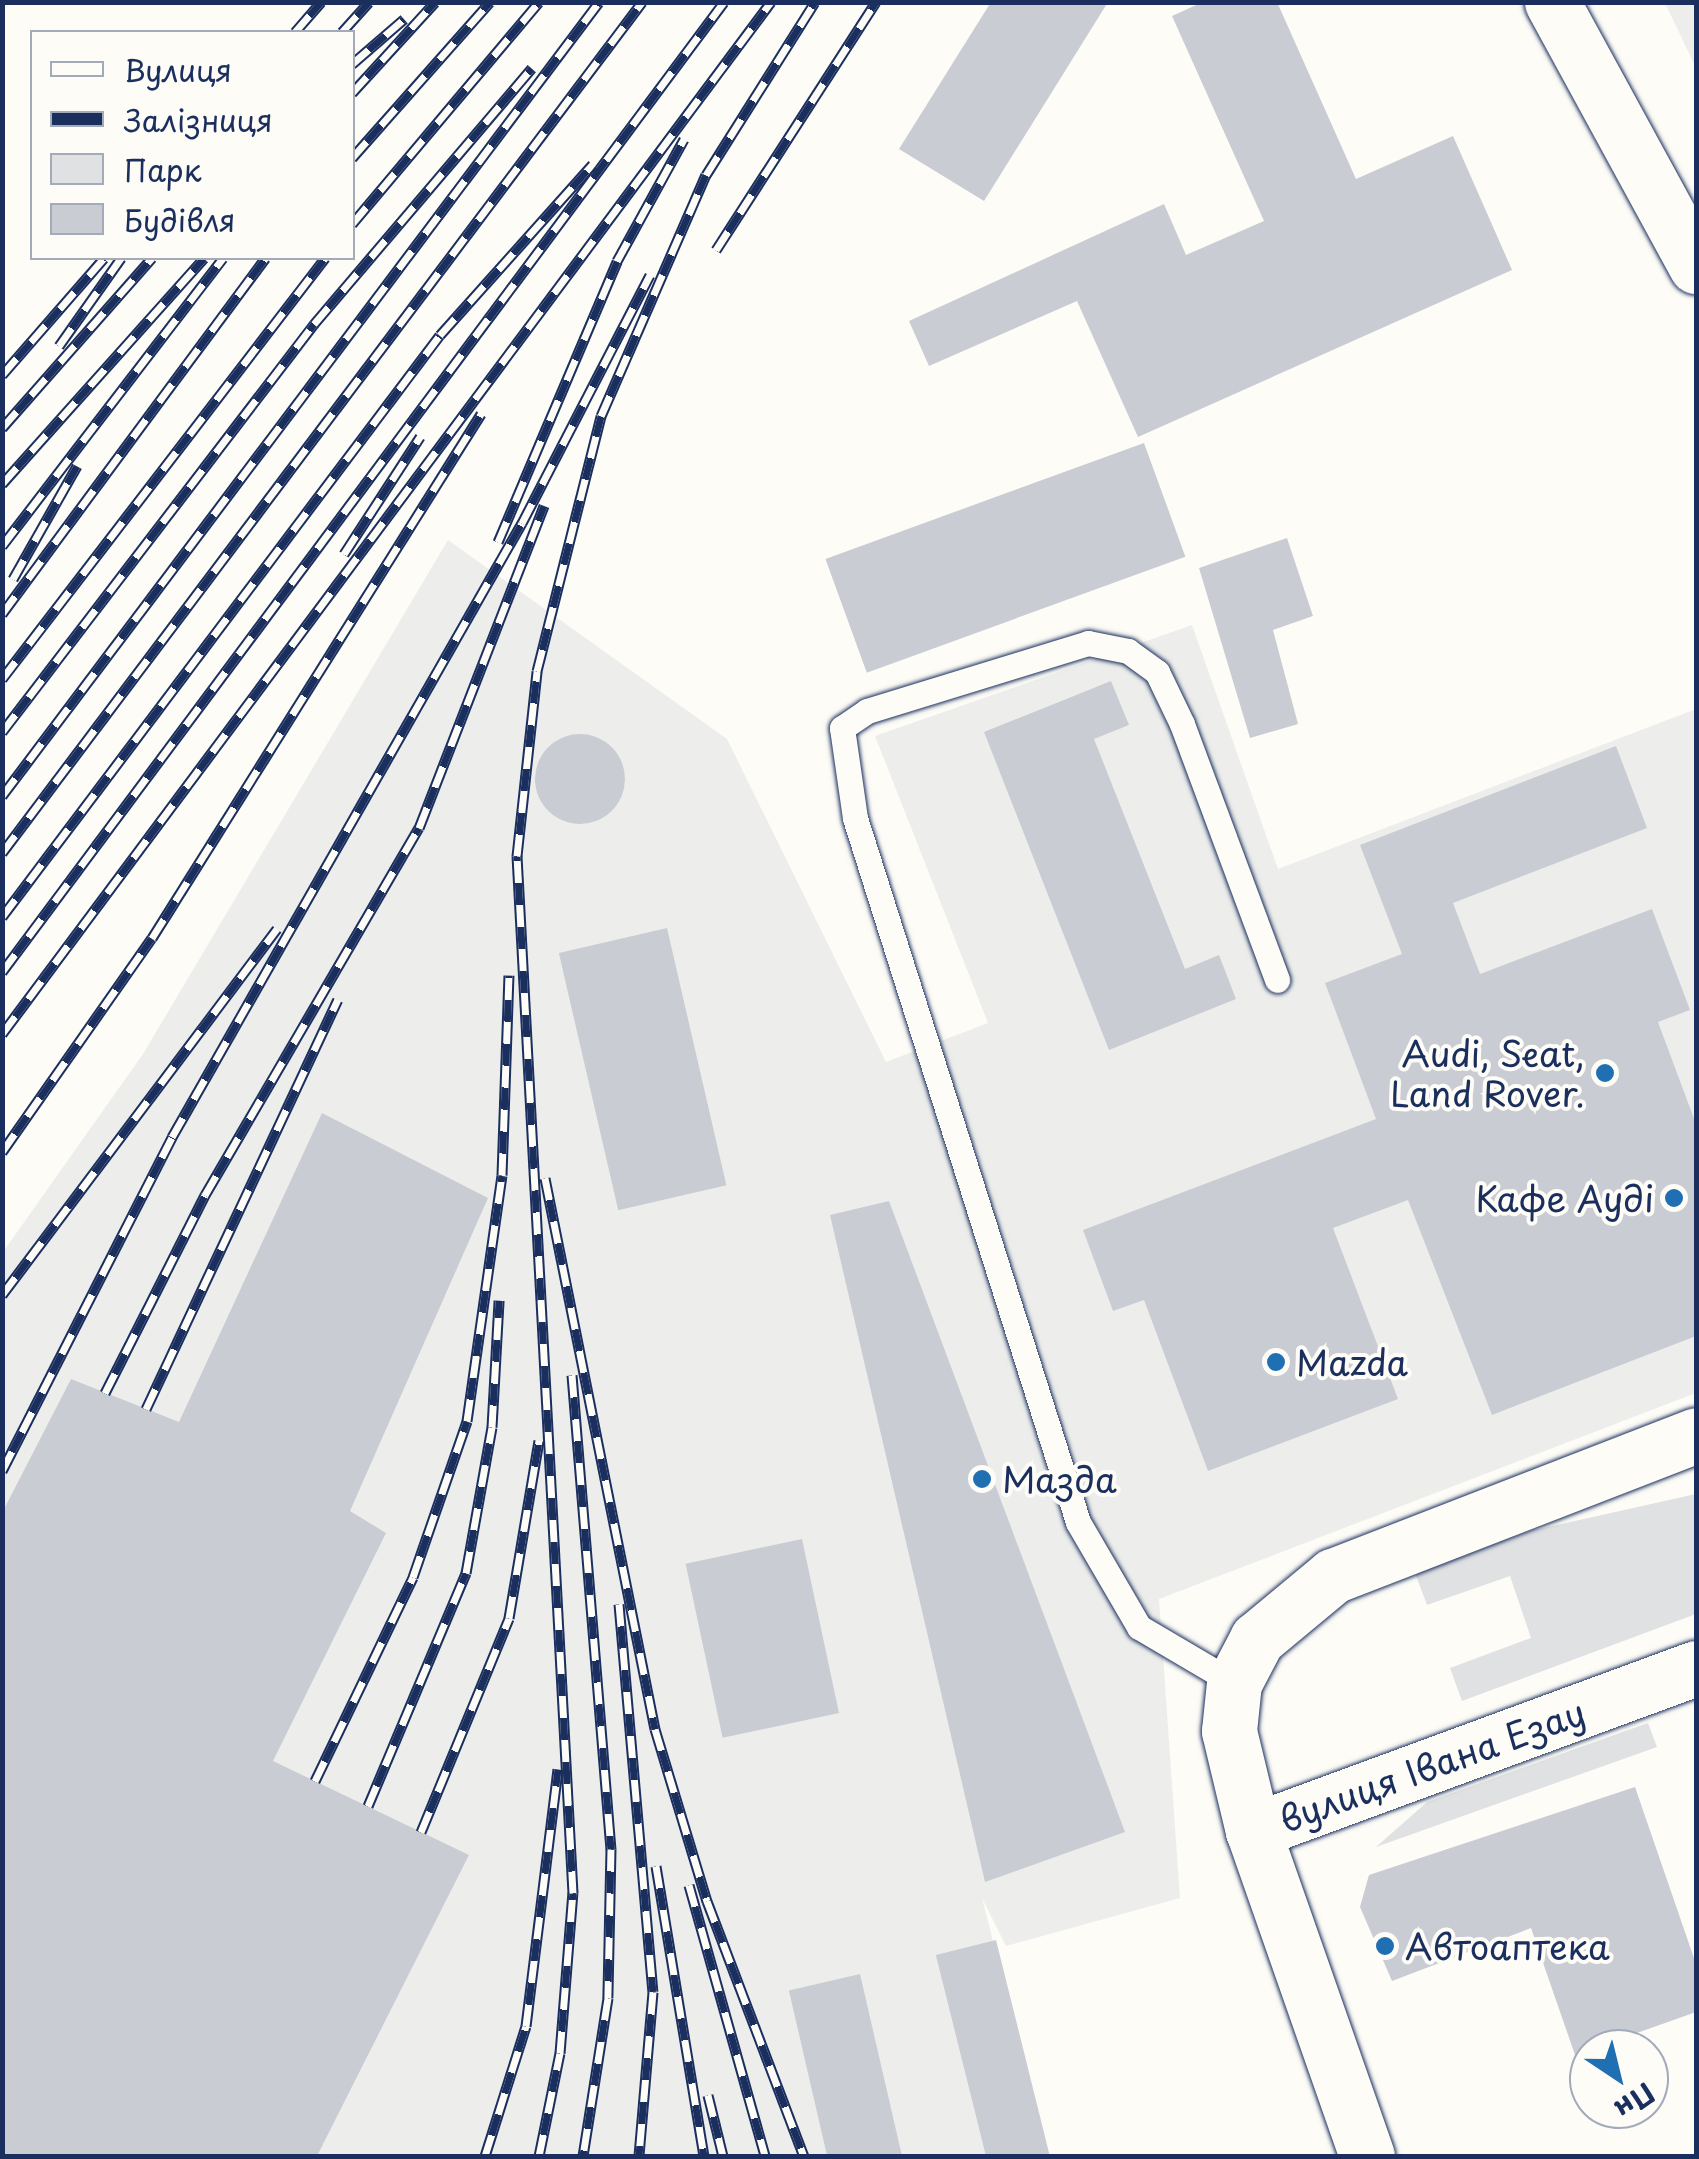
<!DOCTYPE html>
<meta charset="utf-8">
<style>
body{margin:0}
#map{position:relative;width:1699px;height:2159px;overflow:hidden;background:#fdfcf7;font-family:"Playpen Sans",sans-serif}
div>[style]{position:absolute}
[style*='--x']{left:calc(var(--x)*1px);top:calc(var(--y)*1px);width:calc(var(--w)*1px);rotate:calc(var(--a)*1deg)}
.built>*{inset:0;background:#edeeec}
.green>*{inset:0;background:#e0e1e3}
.building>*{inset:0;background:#c9ccd3;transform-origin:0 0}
.round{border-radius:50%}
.roads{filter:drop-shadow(0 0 2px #1b2f5e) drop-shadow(0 0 2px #1b2f5e)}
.lane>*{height:25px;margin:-12.5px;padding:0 12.5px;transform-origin:12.5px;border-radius:12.5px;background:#fdfcf7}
.secondary>*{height:55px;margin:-27.5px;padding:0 27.5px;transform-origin:27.5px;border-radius:27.5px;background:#fdfcf7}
.rail>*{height:11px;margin-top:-5.5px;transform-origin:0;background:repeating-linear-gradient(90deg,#fdfcf7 0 22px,#1b2f5e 0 44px);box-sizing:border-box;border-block:2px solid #1b2f5e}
.dots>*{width:28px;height:28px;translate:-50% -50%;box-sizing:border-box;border:5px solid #fdfcf7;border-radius:50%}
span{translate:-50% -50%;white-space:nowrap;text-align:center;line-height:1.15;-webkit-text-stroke:8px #fdfcf7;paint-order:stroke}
.poi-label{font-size:35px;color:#1b2f5e}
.right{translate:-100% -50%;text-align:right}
.left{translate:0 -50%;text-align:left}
.street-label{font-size:35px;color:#1b2f5e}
.frame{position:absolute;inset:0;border:5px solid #1b2f5e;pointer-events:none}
.legend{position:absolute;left:30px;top:30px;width:325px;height:230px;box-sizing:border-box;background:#fdfcf7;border:2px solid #a3aaba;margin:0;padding:12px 18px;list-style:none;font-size:30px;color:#1b2f5e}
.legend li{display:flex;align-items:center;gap:20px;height:50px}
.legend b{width:50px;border:2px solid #a3aaba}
.north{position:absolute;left:1569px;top:2029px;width:100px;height:100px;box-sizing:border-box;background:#fdfcf7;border:2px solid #a3aaba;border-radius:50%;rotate:145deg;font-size:28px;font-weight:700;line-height:40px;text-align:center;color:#1b2f5e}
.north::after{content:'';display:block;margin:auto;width:35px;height:45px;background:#1f6fb2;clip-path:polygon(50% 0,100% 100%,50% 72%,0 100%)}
</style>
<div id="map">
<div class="built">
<div style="clip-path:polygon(1665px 3px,1696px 3px,1696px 68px)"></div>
<div style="clip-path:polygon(448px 540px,727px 739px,886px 1062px,988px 1023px,875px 736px,1192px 625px,1278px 869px,1696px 709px,1696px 1393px,1159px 1599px,1180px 1898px,1006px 1946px,982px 1898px,1048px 2156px,3px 2156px,3px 1252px,143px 1054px)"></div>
</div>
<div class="green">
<div style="clip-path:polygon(1696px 1494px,1696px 1614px,1462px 1701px,1450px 1668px,1531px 1638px,1510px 1576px,1427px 1605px,1415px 1573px,1530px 1531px)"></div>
<div style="clip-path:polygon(1648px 1723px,1657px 1747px,1376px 1847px,1427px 1802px)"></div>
</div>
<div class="building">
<div style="clip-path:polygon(991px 2px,1108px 2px,984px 201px,899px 149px)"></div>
<div style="clip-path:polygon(1203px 2px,1277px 2px,1356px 179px,1453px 136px,1512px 270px,1138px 437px,1077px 301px,929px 366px,909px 321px,1164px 204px,1186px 255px,1264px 221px,1172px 16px)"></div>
<div style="left:1144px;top:443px;width:121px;height:339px;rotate:70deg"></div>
<div style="clip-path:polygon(1287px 538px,1313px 616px,1273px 630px,1298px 724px,1250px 738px,1199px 568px)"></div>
<div style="clip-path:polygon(1111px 681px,1129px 725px,1094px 739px,1185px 969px,1219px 955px,1236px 999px,1109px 1050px,984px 732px)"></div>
<div class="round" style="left:535px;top:734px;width:90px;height:90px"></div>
<div style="clip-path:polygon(1616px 746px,1647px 828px,1453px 903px,1480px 974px,1652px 909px,1690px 1010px,1658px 1022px,1696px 1124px,1696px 1336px,1492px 1415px,1408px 1200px,1333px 1228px,1398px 1399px,1208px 1471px,1144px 1300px,1113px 1311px,1083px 1230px,1376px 1119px,1325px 983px,1402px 954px,1360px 845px)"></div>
<div style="left:667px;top:928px;width:264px;height:111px;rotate:77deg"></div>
<div style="clip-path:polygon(322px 1113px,488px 1198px,350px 1511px,386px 1533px,273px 1761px,469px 1855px,317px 2156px,2px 2156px,2px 1513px,71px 1379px,179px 1422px)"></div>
<div style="clip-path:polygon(889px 1201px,1125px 1832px,985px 1882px,830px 1215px)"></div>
<div style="left:802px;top:1539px;width:178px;height:119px;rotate:78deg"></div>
<div style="clip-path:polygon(1635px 1787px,1696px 1964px,1696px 2012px,1575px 2055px,1531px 1928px,1392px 1981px,1360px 1907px,1369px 1875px)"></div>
<div style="left:996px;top:1940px;width:222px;height:62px;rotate:76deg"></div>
<div style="left:860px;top:1974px;width:187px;height:73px;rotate:77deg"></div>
</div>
<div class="roads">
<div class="lane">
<div style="--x:1234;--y:1683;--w:110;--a:-149.5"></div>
<div style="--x:1139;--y:1627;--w:121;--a:-120.2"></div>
<div style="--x:1078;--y:1522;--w:738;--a:-107.58"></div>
<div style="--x:855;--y:818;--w:91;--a:-98.2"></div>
<div style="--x:842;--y:728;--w:30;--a:-34"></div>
<div style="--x:867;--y:711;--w:231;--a:-17.1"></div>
<div style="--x:1088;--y:643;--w:41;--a:11.3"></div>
<div style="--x:1128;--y:651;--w:36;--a:36"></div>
<div style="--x:1157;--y:672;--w:58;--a:64.3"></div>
<div style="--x:1182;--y:724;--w:273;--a:69.6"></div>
</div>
<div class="secondary">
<div style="--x:1552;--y:2;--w:301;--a:61.4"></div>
<div style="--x:1253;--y:1831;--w:472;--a:-20.2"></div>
<div style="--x:1367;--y:2156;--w:344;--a:-109.3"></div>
<div style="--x:1253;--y:1831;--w:103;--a:-103.5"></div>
<div style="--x:1229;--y:1731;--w:48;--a:-84.1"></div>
<div style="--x:1234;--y:1683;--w:50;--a:-62.4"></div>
<div style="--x:1257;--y:1639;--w:99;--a:-39.7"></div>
<div style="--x:1333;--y:1576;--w:389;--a:-21.2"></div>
</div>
</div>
<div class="rail">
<div style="--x:295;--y:32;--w:40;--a:-49"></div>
<div style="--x:342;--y:32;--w:40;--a:-48"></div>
<div style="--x:352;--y:64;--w:69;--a:-40.9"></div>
<div style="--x:352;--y:93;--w:123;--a:-47.6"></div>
<div style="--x:352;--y:158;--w:208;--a:-48.5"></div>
<div style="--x:352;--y:224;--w:290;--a:-49.9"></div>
<div style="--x:716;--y:250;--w:295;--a:-57.2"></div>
<div style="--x:59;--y:346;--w:108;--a:-54.8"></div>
<div style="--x:2;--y:375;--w:155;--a:-48.9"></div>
<div style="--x:2;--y:428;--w:227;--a:-48.6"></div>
<div style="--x:2;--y:484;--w:303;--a:-48.2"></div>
<div style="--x:498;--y:542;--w:305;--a:-67"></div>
<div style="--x:617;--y:261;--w:139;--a:-61.2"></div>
<div style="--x:2;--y:546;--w:363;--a:-52.5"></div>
<div style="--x:344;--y:554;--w:140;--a:-57"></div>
<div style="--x:13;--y:579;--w:130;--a:-60.5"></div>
<div style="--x:2;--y:614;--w:443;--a:-53.5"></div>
<div style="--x:2;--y:679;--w:531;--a:-52.5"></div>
<div style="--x:2;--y:732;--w:514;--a:-52.59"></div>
<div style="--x:314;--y:324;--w:336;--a:-49.6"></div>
<div style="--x:2;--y:796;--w:993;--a:-53.06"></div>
<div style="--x:2;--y:853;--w:1065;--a:-53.05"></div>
<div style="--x:2;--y:917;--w:728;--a:-53.04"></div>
<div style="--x:440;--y:335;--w:229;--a:-48.2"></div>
<div style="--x:2;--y:972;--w:1209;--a:-53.34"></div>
<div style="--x:2;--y:1034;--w:1287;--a:-53.31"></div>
<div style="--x:2;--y:1152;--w:261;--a:-55"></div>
<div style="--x:152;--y:938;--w:619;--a:-57.88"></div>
<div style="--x:545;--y:1178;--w:562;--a:78.71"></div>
<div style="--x:655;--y:1729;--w:180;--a:73.2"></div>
<div style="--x:707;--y:1901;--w:273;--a:69.2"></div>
<div style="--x:2;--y:1295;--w:458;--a:-53.1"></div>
<div style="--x:572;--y:1375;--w:476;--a:85.3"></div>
<div style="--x:611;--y:1849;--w:149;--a:91.2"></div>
<div style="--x:608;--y:1998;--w:160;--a:99"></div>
<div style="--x:105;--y:1393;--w:222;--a:-63.2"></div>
<div style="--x:205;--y:1195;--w:425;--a:-59.8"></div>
<div style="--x:419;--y:828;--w:346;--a:-68.8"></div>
<div style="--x:146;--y:1409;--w:452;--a:-64.9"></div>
<div style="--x:2;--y:1471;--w:375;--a:-63"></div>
<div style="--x:172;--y:1137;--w:707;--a:-60.32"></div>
<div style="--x:522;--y:523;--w:279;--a:-62.7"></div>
<div style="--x:619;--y:1604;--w:389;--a:85"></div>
<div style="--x:653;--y:1992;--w:165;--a:94.9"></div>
<div style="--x:315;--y:1781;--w:226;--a:-64.3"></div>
<div style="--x:413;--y:1577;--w:165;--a:-70.9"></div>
<div style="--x:467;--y:1421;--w:248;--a:-81.9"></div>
<div style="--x:502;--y:1175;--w:200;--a:-88"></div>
<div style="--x:368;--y:1806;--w:253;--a:-67.2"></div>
<div style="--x:466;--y:1573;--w:148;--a:-79.9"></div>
<div style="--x:492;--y:1427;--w:127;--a:-86.8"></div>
<div style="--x:421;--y:1832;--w:231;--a:-67.6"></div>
<div style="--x:509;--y:1618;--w:180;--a:-80.4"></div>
<div style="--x:656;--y:1866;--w:294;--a:80.6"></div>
<div style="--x:689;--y:1885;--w:281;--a:74.3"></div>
<div style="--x:708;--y:2095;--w:63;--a:76.2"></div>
<div style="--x:485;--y:2156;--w:136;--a:-72.5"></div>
<div style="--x:526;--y:2026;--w:259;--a:-82.9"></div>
<div style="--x:539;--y:2156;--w:105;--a:-78.5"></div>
<div style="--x:560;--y:2053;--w:161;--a:-85.4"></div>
<div style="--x:573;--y:1893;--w:1039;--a:-93.09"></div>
<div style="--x:517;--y:856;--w:186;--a:-83.8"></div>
<div style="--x:537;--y:671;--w:263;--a:-75.9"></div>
<div style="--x:601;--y:416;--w:263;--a:-66.5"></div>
<div style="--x:706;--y:175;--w:204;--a:-57.8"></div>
</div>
<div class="dots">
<div style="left:1605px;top:1073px;background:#1f6fb2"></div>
<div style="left:1674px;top:1198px;background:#1f6fb2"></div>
<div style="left:1276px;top:1362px;background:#1f6fb2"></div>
<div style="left:982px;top:1479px;background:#1f6fb2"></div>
<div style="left:1385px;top:1946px;background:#1f6fb2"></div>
</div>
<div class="poi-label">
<span class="right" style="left:1585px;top:1073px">Audi, Seat,<br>Land Rover.</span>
<span class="right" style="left:1654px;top:1198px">Кафе Ауді</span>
<span class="left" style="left:1296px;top:1362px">Mazda</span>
<span class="left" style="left:1002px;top:1479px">Мазда</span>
<span class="left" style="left:1405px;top:1946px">Автоаптека</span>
</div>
<div class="street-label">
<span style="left:1432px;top:1765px;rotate:-20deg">вулиця Івана Езау</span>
</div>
<div class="frame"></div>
<ul class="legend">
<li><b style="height:12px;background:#fdfcf7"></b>Вулиця</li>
<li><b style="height:12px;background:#1b2f5e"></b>Залізниця</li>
<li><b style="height:28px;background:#e0e1e3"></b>Парк</li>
<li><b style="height:28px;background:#c9ccd3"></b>Будівля</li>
</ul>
<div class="north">Пн</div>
</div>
